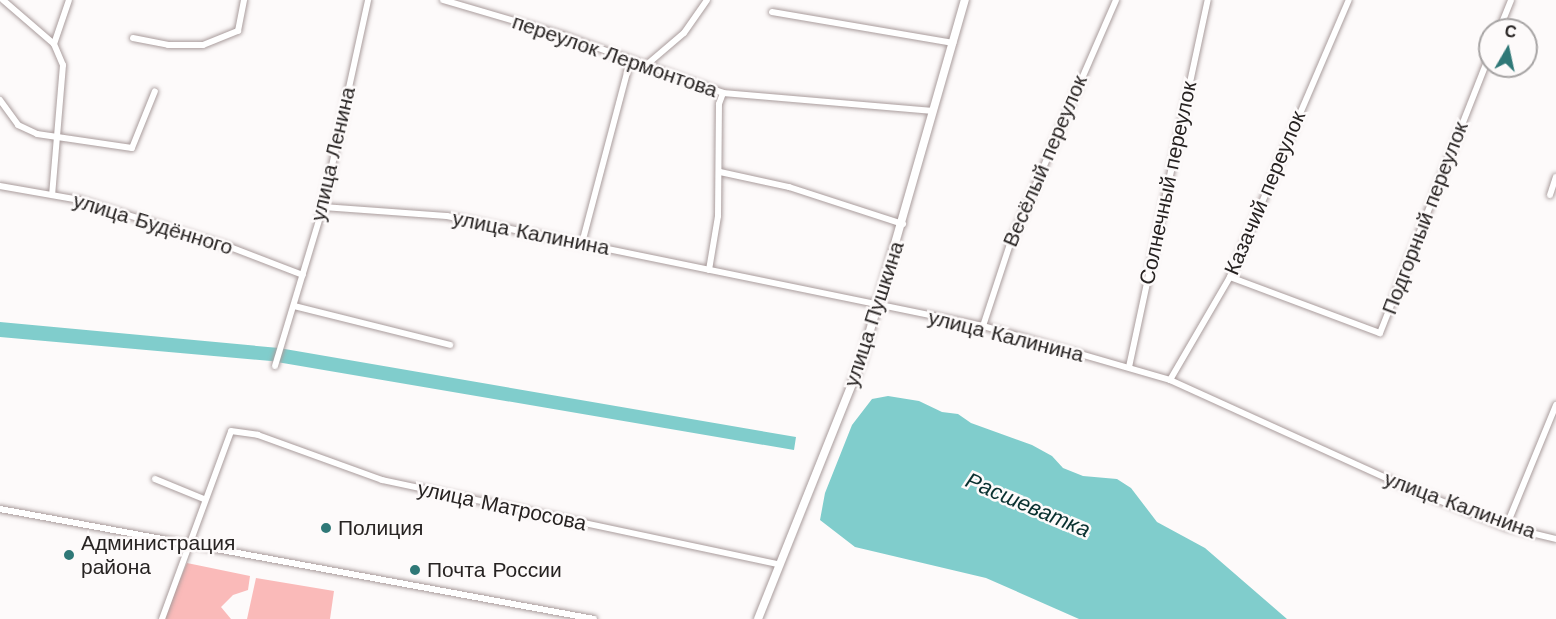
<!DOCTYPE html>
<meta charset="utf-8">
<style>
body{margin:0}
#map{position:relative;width:1556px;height:619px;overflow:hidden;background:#fdfafa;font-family:"Work Sans",sans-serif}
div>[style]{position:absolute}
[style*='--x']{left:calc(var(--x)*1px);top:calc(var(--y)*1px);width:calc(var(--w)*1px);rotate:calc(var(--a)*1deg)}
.green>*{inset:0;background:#fabab9}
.water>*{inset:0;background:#80cdcc}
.roads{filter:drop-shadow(0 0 2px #a99c9c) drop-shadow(0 0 2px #a99c9c)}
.minor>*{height:6px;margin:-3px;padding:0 3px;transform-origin:3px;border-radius:3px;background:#fff}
.major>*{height:8px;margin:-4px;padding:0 4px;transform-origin:4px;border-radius:4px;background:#fff}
.dots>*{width:16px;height:16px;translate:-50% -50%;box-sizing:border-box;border:3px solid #fdfafa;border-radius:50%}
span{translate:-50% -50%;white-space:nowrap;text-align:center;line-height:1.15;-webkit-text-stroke:5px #fdfafa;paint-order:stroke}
.street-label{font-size:21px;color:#272322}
.poi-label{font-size:21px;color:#272322}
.left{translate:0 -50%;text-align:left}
.water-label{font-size:22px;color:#08302f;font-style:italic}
.north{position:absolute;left:1478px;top:18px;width:60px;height:60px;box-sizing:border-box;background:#fdfafa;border:2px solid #a7a4a4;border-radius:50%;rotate:9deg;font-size:16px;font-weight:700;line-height:24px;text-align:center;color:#272322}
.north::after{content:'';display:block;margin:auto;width:21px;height:27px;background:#2f7877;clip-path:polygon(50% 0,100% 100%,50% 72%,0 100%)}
</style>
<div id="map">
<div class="green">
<div style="clip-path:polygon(187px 563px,250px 576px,248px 590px,233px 595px,221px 607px,231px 619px,163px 619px)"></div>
<div style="clip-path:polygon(256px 578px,334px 591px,330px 619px,247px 619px)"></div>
</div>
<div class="water">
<div style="clip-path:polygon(0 322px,279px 348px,796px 437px,794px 450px,271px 361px,0 337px)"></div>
<div style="clip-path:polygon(888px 396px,919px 401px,942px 412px,958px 414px,971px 423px,1032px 445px,1052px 456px,1063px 468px,1083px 476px,1117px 479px,1131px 488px,1157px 522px,1205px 548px,1287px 619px,1079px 619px,986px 578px,855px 547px,820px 520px,825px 493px,852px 425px,872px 399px)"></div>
</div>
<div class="roads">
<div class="minor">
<div style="--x:3;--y:0;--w:67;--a:40.8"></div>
<div style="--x:54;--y:44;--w:23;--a:67"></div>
<div style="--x:63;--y:65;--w:130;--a:94.8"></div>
<div style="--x:443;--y:0;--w:127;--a:16.4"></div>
<div style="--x:565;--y:36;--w:168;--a:19.8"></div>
<div style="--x:723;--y:93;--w:211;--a:4.9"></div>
<div style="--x:772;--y:12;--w:184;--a:9.7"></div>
<div style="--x:1499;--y:30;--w:32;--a:-68"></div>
<div style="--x:133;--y:38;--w:36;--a:11"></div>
<div style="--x:168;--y:45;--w:35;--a:0"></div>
<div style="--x:203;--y:45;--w:38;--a:-22"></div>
<div style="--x:238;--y:31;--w:32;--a:-79"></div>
<div style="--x:54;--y:44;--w:46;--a:-71.2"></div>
<div style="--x:644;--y:67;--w:52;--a:-40.4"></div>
<div style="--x:684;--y:33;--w:40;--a:-55.1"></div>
<div style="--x:0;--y:100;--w:31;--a:54"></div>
<div style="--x:18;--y:125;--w:21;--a:25"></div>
<div style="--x:37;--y:134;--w:96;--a:8.4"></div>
<div style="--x:132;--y:148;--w:61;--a:-68"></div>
<div style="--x:720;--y:172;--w:71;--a:12.3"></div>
<div style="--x:789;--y:187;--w:120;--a:18"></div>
<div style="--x:0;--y:186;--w:81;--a:9.9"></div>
<div style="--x:80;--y:200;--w:157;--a:17.4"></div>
<div style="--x:230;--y:247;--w:78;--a:21"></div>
<div style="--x:1550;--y:195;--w:19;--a:-72"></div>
<div style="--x:323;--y:207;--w:124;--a:4.2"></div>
<div style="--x:447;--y:216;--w:547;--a:11.6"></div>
<div style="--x:983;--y:326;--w:195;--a:16.1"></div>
<div style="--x:1170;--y:380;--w:259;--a:24.4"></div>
<div style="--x:1406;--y:487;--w:108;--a:21.8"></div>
<div style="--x:1506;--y:527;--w:51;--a:13.5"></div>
<div style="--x:582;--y:243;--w:188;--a:-75.2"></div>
<div style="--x:709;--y:270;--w:55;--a:-80.5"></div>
<div style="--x:718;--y:216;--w:112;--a:-89.5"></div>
<div style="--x:719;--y:104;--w:12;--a:-70"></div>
<div style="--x:1230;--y:277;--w:160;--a:20.5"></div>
<div style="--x:1380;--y:333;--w:300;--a:-68.5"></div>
<div style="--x:294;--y:306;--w:161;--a:14"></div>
<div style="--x:983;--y:326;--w:86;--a:-71.8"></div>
<div style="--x:1010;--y:244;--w:266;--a:-66.5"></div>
<div style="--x:275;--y:366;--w:166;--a:-73.2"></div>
<div style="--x:323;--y:207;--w:212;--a:-77.7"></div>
<div style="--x:1129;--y:367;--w:375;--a:-77.9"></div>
<div style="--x:1170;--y:380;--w:119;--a:-59.8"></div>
<div style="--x:1230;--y:277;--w:301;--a:-66.8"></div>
<div style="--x:155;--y:479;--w:53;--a:22.2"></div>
<div style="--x:0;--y:509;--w:604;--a:10.49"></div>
<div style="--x:1506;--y:527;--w:132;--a:-67.7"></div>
<div style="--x:162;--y:619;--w:200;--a:-69.8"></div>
<div style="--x:231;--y:431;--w:27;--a:8"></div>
<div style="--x:258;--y:435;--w:132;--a:19.9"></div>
<div style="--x:382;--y:480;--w:404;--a:12"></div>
</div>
<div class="major">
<div style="--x:758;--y:619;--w:277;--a:-68.2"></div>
<div style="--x:861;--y:362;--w:377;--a:-74"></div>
</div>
</div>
<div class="dots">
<div style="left:326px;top:528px;background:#2f7877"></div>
<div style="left:69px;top:555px;background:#2f7877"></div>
<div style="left:415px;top:570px;background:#2f7877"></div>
</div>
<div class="street-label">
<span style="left:615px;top:56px;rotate:19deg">переулок Лермонтова</span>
<span style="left:333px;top:154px;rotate:-77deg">улица Ленина</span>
<span style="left:1045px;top:161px;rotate:-67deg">Весёлый переулок</span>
<span style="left:1168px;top:183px;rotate:-78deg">Солнечный переулок</span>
<span style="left:1265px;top:193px;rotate:-67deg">Казачий переулок</span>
<span style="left:1425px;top:218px;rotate:-69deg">Подгорный переулок</span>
<span style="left:153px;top:224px;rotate:17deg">улица Будённого</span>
<span style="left:531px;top:233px;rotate:11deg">улица Калинина</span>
<span style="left:874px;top:314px;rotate:-72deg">улица Пушкина</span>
<span style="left:1006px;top:336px;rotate:14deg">улица Калинина</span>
<span style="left:1460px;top:505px;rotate:20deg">улица Калинина</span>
<span style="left:502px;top:506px;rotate:12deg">улица Матросова</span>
</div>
<div class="poi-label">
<span class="left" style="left:338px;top:528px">Полиция</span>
<span class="left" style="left:81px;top:555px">Администрация<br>района</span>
<span class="left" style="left:427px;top:570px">Почта России</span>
</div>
<div class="water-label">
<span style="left:1028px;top:505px;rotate:23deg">Расшеватка</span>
</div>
<div class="north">С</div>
</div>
